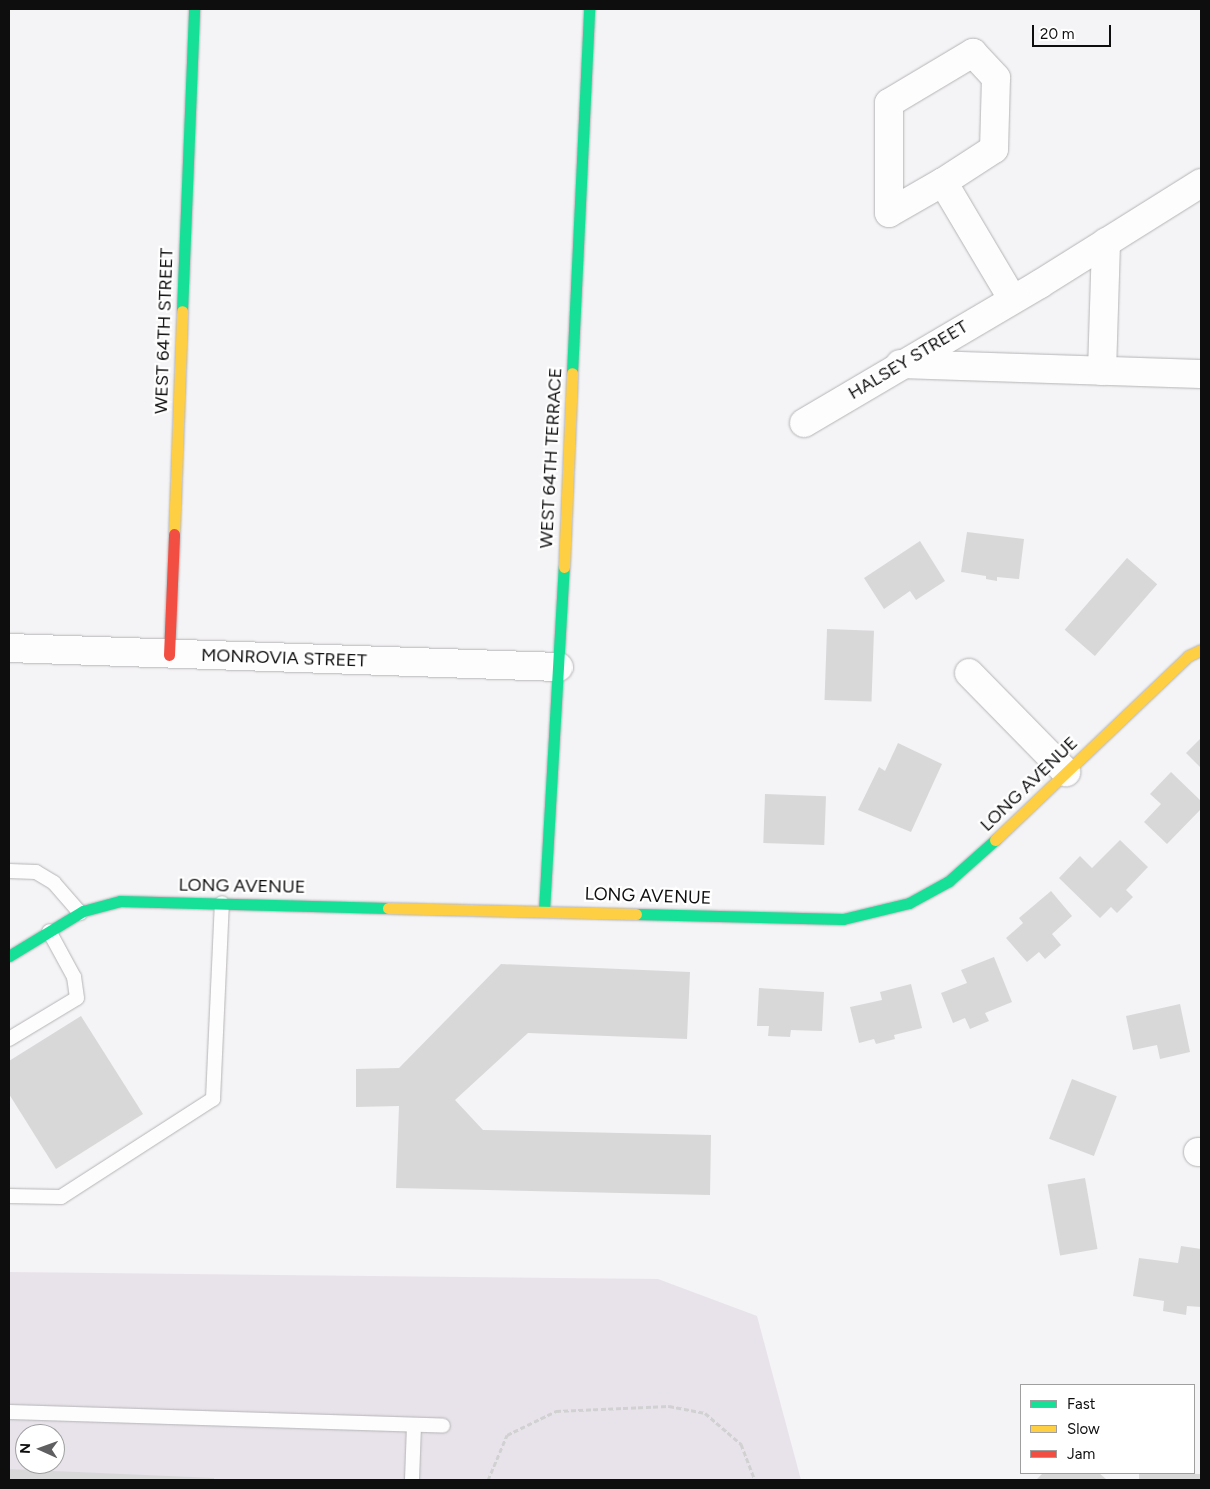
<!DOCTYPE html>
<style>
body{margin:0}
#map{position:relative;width:1210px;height:1489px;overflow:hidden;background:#f4f3f5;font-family:Figtree,sans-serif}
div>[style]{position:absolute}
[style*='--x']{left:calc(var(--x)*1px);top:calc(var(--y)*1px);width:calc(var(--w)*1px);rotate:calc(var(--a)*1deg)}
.built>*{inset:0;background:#e8e3ea}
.building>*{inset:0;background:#d9d8d9;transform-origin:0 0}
.path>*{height:3px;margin-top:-1.5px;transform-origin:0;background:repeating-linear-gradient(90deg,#d2d1d2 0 5px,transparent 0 7.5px)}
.roads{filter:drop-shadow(0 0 1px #b5b4b6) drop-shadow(0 0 1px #b5b4b6)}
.lane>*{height:14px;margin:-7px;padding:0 7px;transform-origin:7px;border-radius:7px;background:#fdfdfe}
.street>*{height:28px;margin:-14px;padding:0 14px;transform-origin:14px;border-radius:14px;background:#fdfdfe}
.fast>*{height:11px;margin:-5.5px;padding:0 5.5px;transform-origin:5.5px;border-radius:5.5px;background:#16e098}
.slow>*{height:11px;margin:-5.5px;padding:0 5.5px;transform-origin:5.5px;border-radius:5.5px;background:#ffcf43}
.jam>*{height:11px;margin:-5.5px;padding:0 5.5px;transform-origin:5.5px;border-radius:5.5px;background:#f24e42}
span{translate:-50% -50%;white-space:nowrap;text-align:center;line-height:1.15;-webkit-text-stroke:4.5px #fff;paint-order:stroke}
.street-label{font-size:18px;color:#0f0e0f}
.frame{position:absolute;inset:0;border:10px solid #0f0e0f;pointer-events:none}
.legend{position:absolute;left:1020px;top:1384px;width:175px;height:90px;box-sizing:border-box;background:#fff;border:1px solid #9f9f9f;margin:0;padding:6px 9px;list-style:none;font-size:15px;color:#0f0e0f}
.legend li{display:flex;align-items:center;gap:10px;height:25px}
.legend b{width:25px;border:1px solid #9f9f9f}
.north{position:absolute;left:15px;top:1424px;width:50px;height:50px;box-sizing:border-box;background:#fff;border:1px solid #9f9f9f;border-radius:50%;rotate:272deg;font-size:14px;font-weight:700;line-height:20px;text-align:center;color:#0f0e0f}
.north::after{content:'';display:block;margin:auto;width:18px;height:22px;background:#5f5e60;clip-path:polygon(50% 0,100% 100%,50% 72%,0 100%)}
.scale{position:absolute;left:1032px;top:25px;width:79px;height:22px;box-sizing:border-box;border:2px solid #0f0e0f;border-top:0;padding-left:6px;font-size:15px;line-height:18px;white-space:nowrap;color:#0f0e0f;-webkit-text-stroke:4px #fff;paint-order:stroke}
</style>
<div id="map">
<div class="built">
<div style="clip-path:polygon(evenodd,9px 1272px,658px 1279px,757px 1316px,801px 1480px,9px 1480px,9px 1272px,25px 1434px,55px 1434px,55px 1464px,25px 1464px,25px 1434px)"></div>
</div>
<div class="building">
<div style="clip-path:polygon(967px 532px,1024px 539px,1019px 579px,997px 577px,997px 581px,986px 579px,986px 576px,961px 572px)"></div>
<div style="clip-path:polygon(920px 541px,945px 581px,916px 600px,910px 591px,884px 609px,864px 578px)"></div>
<div style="left:1127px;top:558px;width:40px;height:95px;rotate:41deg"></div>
<div style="left:827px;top:629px;width:47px;height:71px;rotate:2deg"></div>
<div style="clip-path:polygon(1201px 738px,1201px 768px,1186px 753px)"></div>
<div style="clip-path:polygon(898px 743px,942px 764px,911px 832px,858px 810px,879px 767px,885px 771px)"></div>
<div style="clip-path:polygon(1171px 772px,1201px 801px,1201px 809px,1167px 844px,1144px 822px,1161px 804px,1150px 794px)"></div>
<div style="left:765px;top:794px;width:61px;height:49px;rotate:2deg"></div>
<div style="clip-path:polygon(1120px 840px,1148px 867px,1126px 890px,1133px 897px,1117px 913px,1111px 907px,1100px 918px,1059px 878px,1080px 856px,1092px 868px)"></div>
<div style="clip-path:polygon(1051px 891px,1072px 916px,1052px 934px,1061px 945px,1045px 959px,1039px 952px,1027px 962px,1006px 938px,1023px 923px,1019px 918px)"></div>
<div style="clip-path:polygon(994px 957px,1012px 1002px,985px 1013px,989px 1021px,970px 1029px,965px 1018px,953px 1023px,941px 993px,967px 983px,961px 970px)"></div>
<div style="clip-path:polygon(501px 964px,690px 972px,687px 1039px,528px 1033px,455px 1100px,483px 1130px,711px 1135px,710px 1195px,396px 1188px,399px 1106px,356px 1107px,356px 1069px,399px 1068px)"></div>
<div style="clip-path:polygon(911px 984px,922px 1028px,894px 1035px,895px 1039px,876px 1044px,874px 1039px,859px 1043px,850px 1007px,882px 1000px,880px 992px)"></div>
<div style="clip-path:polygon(759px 988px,824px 992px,822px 1031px,791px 1030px,790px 1037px,768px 1036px,769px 1026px,757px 1026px)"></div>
<div style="clip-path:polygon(1180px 1004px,1190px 1052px,1160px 1059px,1157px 1045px,1133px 1050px,1126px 1016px)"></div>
<div style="clip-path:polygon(81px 1016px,143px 1114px,56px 1169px,9px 1094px,9px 1061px)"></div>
<div style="left:1072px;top:1079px;width:48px;height:64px;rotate:21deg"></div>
<div style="left:1085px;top:1178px;width:72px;height:38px;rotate:80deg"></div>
<div style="clip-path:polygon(1181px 1246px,1201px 1249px,1201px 1307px,1187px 1306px,1186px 1315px,1163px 1311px,1164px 1301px,1133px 1296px,1139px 1258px,1178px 1263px)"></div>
<div style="clip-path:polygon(9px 1469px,214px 1478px,214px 1480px,9px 1480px)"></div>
<div style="clip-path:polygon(1043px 1473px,1099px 1473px,1106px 1479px,1036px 1480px)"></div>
<div style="clip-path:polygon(1139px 1473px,1201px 1474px,1201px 1480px,1139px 1480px)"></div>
</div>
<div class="path">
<div style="--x:488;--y:1480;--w:49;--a:-67.1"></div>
<div style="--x:507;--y:1435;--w:55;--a:-26.1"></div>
<div style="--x:556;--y:1411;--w:113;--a:-2.5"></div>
<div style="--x:669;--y:1406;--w:37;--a:11"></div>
<div style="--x:705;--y:1413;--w:48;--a:40.7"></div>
<div style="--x:741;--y:1444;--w:39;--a:69"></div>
</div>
<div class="roads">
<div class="lane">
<div style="--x:9;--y:871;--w:27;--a:2"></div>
<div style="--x:36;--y:872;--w:21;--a:31"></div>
<div style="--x:54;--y:883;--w:40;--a:49"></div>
<div style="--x:9;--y:1039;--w:79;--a:-31.1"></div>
<div style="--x:77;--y:998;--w:21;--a:-98"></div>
<div style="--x:74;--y:977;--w:52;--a:-118.5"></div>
<div style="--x:9;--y:1196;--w:52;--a:1.1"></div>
<div style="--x:61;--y:1197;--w:181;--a:-32.8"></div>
<div style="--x:213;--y:1099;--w:196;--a:-87.4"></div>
<div style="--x:9;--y:1412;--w:434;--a:1.8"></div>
<div style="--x:412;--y:1480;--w:54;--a:-87.9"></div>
</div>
<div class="street">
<div style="--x:943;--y:182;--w:62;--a:150.1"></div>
<div style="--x:889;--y:213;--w:110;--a:-90"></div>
<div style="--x:889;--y:103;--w:98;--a:-30.8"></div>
<div style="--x:973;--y:53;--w:34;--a:47"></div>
<div style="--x:996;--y:78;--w:71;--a:91.6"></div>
<div style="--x:994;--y:149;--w:61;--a:147.1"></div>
<div style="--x:943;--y:182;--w:135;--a:59.3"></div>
<div style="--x:900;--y:364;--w:301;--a:1.9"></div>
<div style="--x:1102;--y:371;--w:129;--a:-88.2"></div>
<div style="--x:804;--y:423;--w:274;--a:-30.5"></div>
<div style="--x:1040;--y:284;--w:190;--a:-32.1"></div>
<div style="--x:9;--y:648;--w:550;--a:1.98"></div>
<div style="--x:969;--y:673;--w:139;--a:45.6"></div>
<div style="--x:1198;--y:1152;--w:3;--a:0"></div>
</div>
<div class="fast">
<div style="--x:182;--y:311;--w:302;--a:-87.7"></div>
<div style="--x:572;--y:373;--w:364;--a:-87.3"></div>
<div style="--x:544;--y:910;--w:344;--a:-86.7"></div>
<div style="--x:636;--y:914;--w:207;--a:1.4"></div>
<div style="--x:843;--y:919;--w:68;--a:-13.6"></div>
<div style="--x:909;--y:903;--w:46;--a:-28.8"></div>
<div style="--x:949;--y:881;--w:62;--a:-41.7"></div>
<div style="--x:9;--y:956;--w:87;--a:-31.3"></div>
<div style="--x:83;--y:911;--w:38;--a:-15"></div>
<div style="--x:120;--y:901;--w:268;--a:1.5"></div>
</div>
<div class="slow">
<div style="--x:174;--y:534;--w:223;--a:-87.9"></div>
<div style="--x:564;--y:567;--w:194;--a:-87.6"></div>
<div style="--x:995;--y:840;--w:267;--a:-43.6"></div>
<div style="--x:1188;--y:656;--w:14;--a:-25"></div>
<div style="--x:388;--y:908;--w:248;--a:1.4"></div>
</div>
<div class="jam">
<div style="--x:169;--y:655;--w:121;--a:-87.6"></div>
</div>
</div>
<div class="street-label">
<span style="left:164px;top:331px;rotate:-88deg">WEST 64TH STREET</span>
<span style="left:908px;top:360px;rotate:-31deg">HALSEY STREET</span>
<span style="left:551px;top:458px;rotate:-87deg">WEST 64TH TERRACE</span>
<span style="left:284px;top:658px;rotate:2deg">MONROVIA STREET</span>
<span style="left:1029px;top:784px;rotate:-44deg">LONG AVENUE</span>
<span style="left:242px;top:886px;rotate:1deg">LONG AVENUE</span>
<span style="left:648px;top:896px;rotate:2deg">LONG AVENUE</span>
</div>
<div class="frame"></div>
<ul class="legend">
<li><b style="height:6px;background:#16e098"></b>Fast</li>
<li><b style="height:6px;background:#ffcf43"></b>Slow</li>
<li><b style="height:6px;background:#f24e42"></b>Jam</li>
</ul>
<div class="north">N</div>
<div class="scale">20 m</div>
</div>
